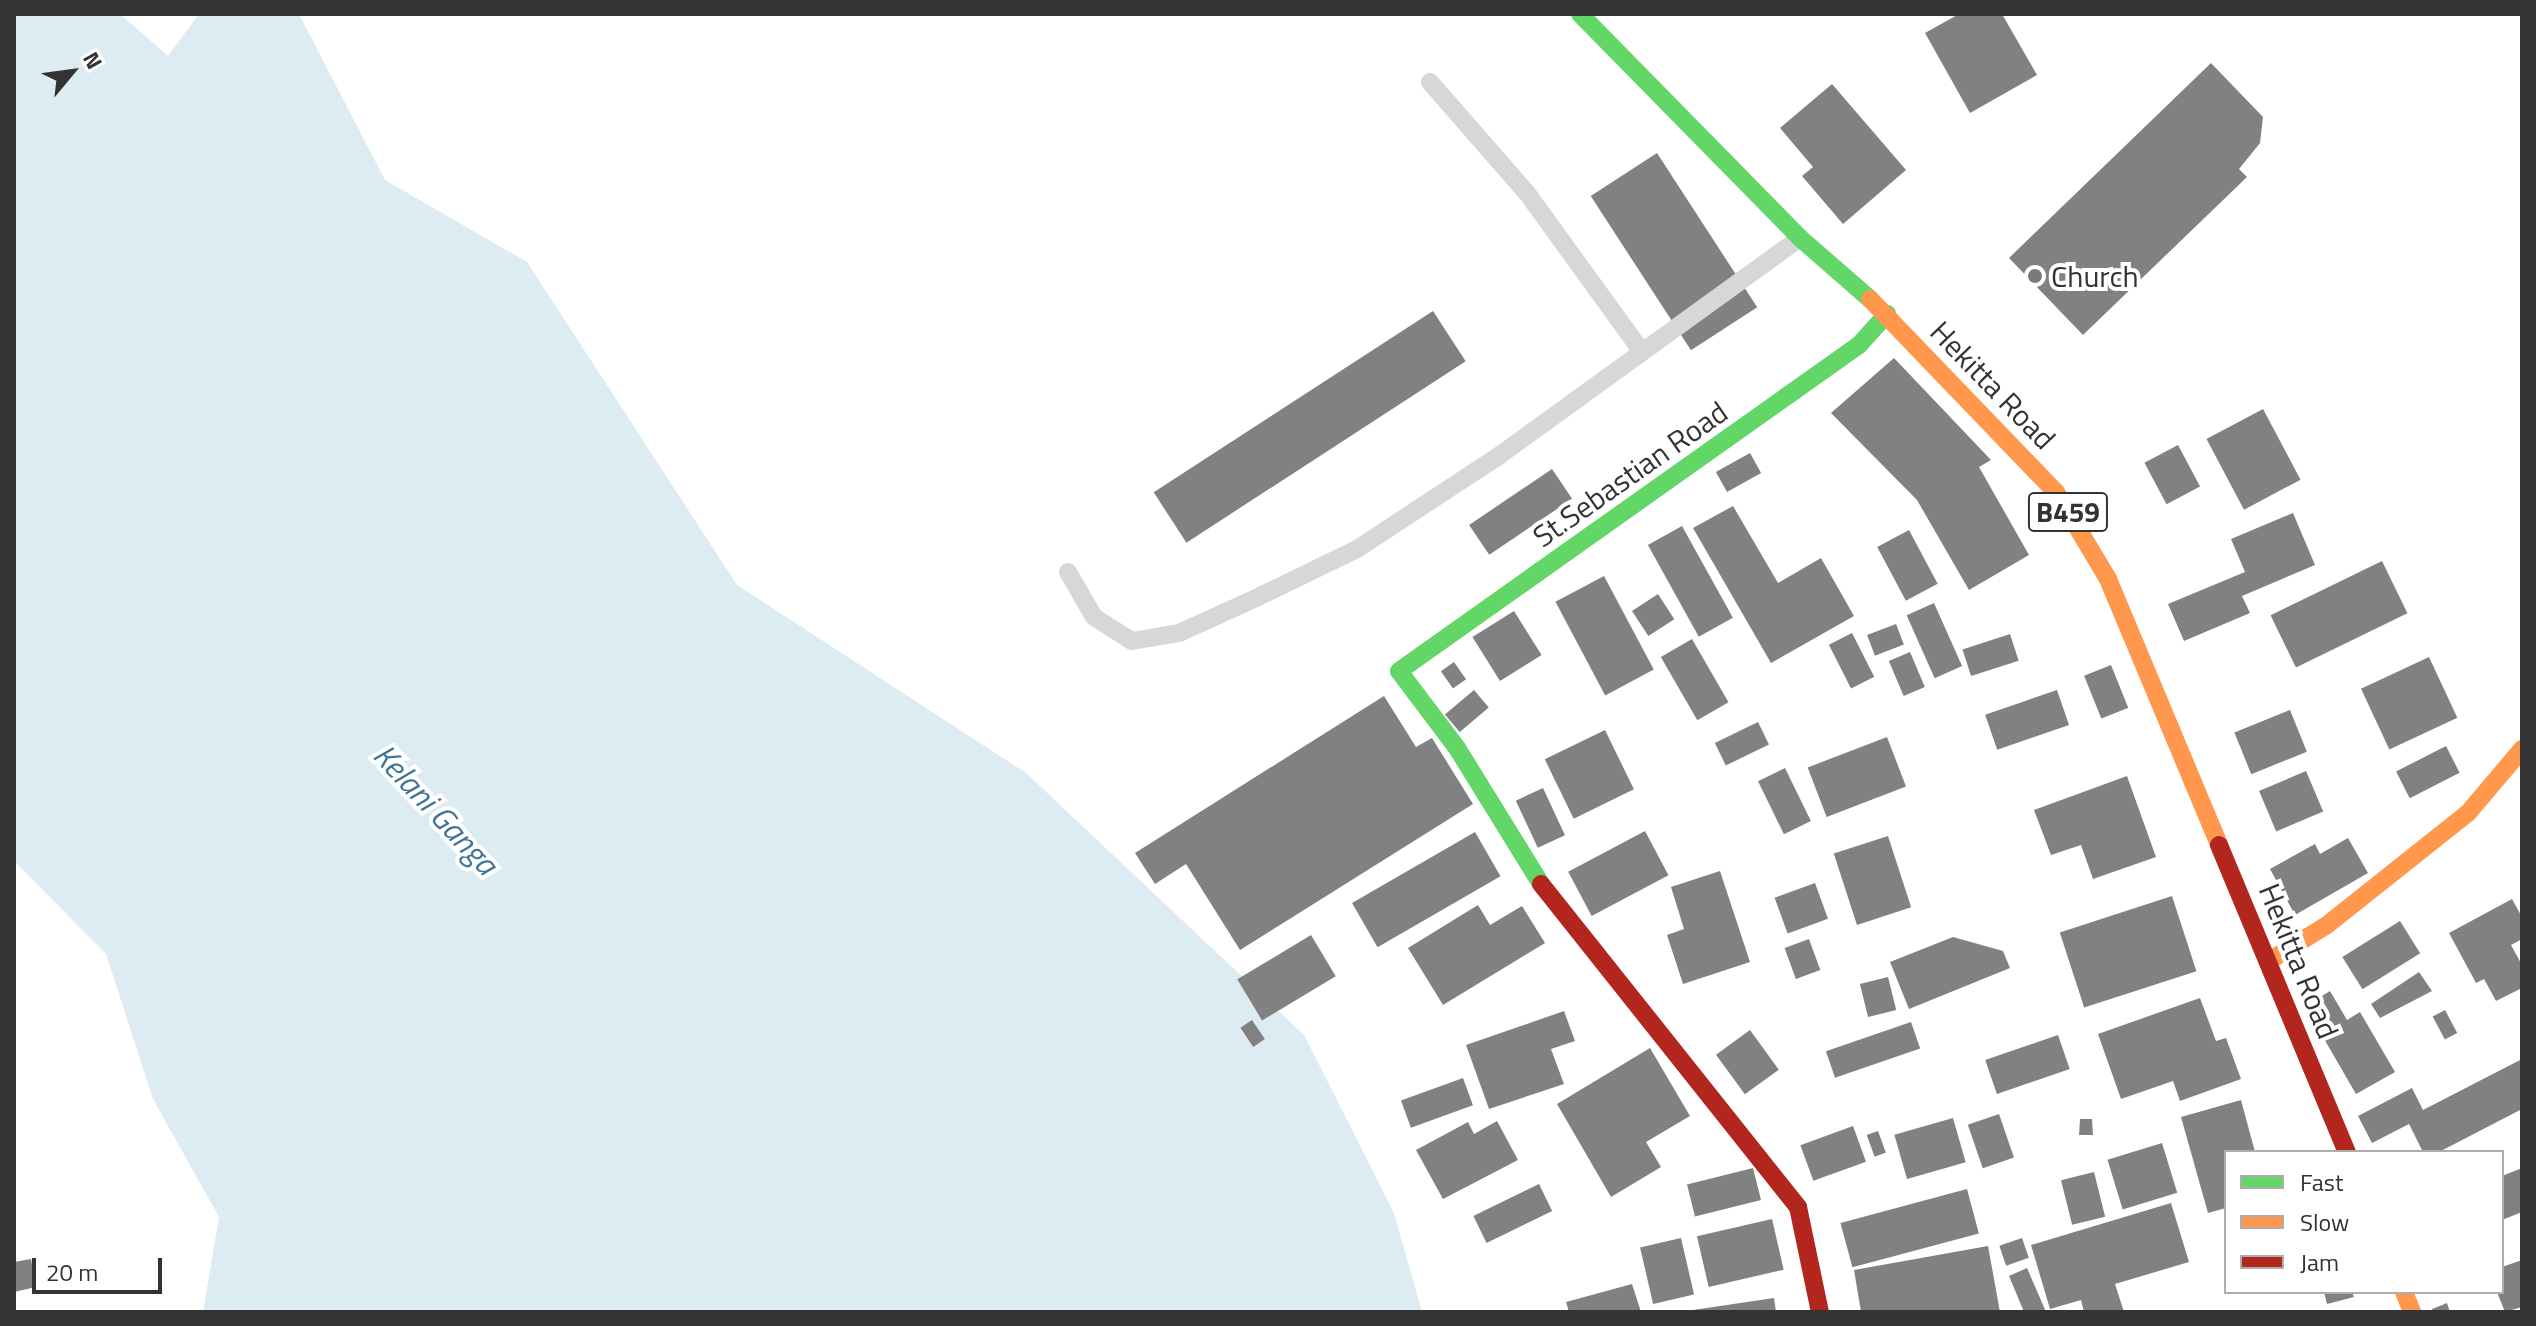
<!DOCTYPE html>
<style>
body{margin:0}
#map{position:relative;width:2536px;height:1326px;overflow:hidden;background:#fff;font-family:"Titillium Web",sans-serif}
div>[style]{position:absolute}
[style*='--x']{left:calc(var(--x)*1px);top:calc(var(--y)*1px);width:calc(var(--w)*1px);rotate:calc(var(--a)*1deg)}
.water>*{inset:0;background:#ddebf3}
.building>*{inset:0;background:#818181;transform-origin:0 0}
.lane>*{height:18px;margin:-9px;padding:0 9px;transform-origin:9px;border-radius:9px;background:#d7d7d7}
.fast>*{height:18px;margin:-9px;padding:0 9px;transform-origin:9px;border-radius:9px;background:#63d668}
.slow>*{height:18px;margin:-9px;padding:0 9px;transform-origin:9px;border-radius:9px;background:#ff974d}
.jam>*{height:18px;margin:-9px;padding:0 9px;transform-origin:9px;border-radius:9px;background:#b3261e}
.dots>*{width:22px;height:22px;translate:-50% -50%;box-sizing:border-box;border:4px solid #fff;border-radius:50%}
span{translate:-50% -50%;white-space:nowrap;text-align:center;line-height:1.15;-webkit-text-stroke:8px #fff;paint-order:stroke}
.shield-label span{padding:2px 6px;background:#fff;border:2px solid;border-radius:6px;-webkit-text-stroke-width:0}
.shield-label{font-size:28px;color:#333;font-weight:700}
.poi-label{font-size:30px;color:#333}
.left{translate:0 -50%;text-align:left}
.street-label{font-size:30px;color:#333}
.water-label{font-size:32px;color:#3f7597;font-style:italic}
.frame{position:absolute;inset:0;border:16px solid #333;pointer-events:none}
.legend{position:absolute;left:2224px;top:1150px;width:280px;height:144px;box-sizing:border-box;background:#fff;border:2px solid #adadad;margin:0;padding:10px 14px;list-style:none;font-size:24px;color:#333}
.legend li{display:flex;align-items:center;gap:16px;height:40px}
.legend b{width:40px;border:2px solid #adadad}
.north{position:absolute;left:32px;top:32px;width:80px;height:80px;-webkit-text-stroke:6px #fff;paint-order:stroke;rotate:61deg;font-size:22px;font-weight:700;line-height:32px;text-align:center;color:#333}
.north::after{content:'';display:block;margin:auto;width:28px;height:36px;background:#333;clip-path:polygon(50% 0,100% 100%,50% 72%,0 100%)}
.scale{position:absolute;left:32px;top:1258px;width:130px;height:36px;box-sizing:border-box;border:4px solid #333;border-top:0;padding-left:10px;font-size:24px;line-height:28px;white-space:nowrap;color:#333;-webkit-text-stroke:6px #fff;paint-order:stroke}
</style>
<div id="map">
<div class="water">
<div style="clip-path:polygon(14px 14px,120px 14px,168px 56px,199px 14px,299px 14px,385px 180px,527px 262px,737px 585px,1026px 773px,1304px 1035px,1394px 1213px,1422px 1312px,203px 1312px,219px 1217px,153px 1099px,106px 954px,14px 861px)"></div>
</div>
<div class="building">
<div style="clip-path:polygon(1959px 14px,2002px 14px,2037px 75px,1970px 113px,1925px 33px)"></div>
<div style="clip-path:polygon(2211px 63px,2263px 117px,2260px 143px,2239px 169px,2247px 177px,2083px 335px,2009px 258px)"></div>
<div style="clip-path:polygon(1832px 84px,1906px 170px,1843px 224px,1802px 176px,1813px 167px,1780px 128px)"></div>
<div style="left:1657px;top:153px;width:184px;height:79px;rotate:57deg"></div>
<div style="left:1433px;top:311px;width:60px;height:333px;rotate:57deg"></div>
<div style="clip-path:polygon(1894px 358px,1991px 460px,1979px 467px,2029px 555px,1969px 590px,1917px 500px,1831px 413px)"></div>
<div style="left:2263px;top:409px;width:80px;height:64px;rotate:62deg"></div>
<div style="left:2178px;top:445px;width:47px;height:38px;rotate:62deg"></div>
<div style="left:1750px;top:453px;width:23px;height:39px;rotate:61deg"></div>
<div style="left:1552px;top:469px;width:36px;height:100px;rotate:56deg"></div>
<div style="clip-path:polygon(1733px 506px,1778px 583px,1821px 558px,1854px 616px,1771px 663px,1693px 528px)"></div>
<div style="clip-path:polygon(2293px 513px,2315px 565px,2242px 596px,2250px 613px,2184px 641px,2168px 604px,2245px 572px,2231px 539px)"></div>
<div style="left:1682px;top:526px;width:105px;height:39px;rotate:61deg"></div>
<div style="left:1909px;top:530px;width:61px;height:36px;rotate:62deg"></div>
<div style="left:2382px;top:561px;width:58px;height:124px;rotate:64deg"></div>
<div style="left:1604px;top:576px;width:106px;height:55px;rotate:62deg"></div>
<div style="left:1658px;top:594px;width:30px;height:31px;rotate:57deg"></div>
<div style="left:1934px;top:603px;width:69px;height:30px;rotate:66deg"></div>
<div style="left:1514px;top:611px;width:52px;height:49px;rotate:58deg"></div>
<div style="left:1896px;top:624px;width:22px;height:31px;rotate:69deg"></div>
<div style="left:1852px;top:633px;width:49px;height:26px;rotate:63deg"></div>
<div style="left:2010px;top:634px;width:28px;height:50px;rotate:72deg"></div>
<div style="left:1692px;top:639px;width:73px;height:36px;rotate:60deg"></div>
<div style="left:1910px;top:652px;width:38px;height:23px;rotate:67deg"></div>
<div style="left:2429px;top:657px;width:67px;height:75px;rotate:65deg"></div>
<div style="left:1454px;top:662px;width:21px;height:16px;rotate:55deg"></div>
<div style="left:2111px;top:665px;width:46px;height:29px;rotate:68deg"></div>
<div style="left:1474px;top:690px;width:23px;height:38px;rotate:50deg"></div>
<div style="left:2057px;top:690px;width:37px;height:76px;rotate:71deg"></div>
<div style="clip-path:polygon(1384px 696px,1416px 747px,1432px 738px,1473px 804px,1240px 950px,1186px 864px,1155px 884px,1135px 853px)"></div>
<div style="left:2290px;top:710px;width:45px;height:60px;rotate:68deg"></div>
<div style="left:1758px;top:722px;width:25px;height:48px;rotate:64deg"></div>
<div style="left:1605px;top:730px;width:66px;height:67px;rotate:64deg"></div>
<div style="left:1887px;top:737px;width:53px;height:85px;rotate:69deg"></div>
<div style="left:2446px;top:746px;width:30px;height:56px;rotate:63deg"></div>
<div style="left:1785px;top:768px;width:59px;height:30px;rotate:64deg"></div>
<div style="left:2306px;top:771px;width:44px;height:51px;rotate:67deg"></div>
<div style="clip-path:polygon(2127px 776px,2156px 857px,2093px 879px,2081px 845px,2051px 855px,2034px 810px)"></div>
<div style="left:1543px;top:788px;width:52px;height:30px;rotate:65deg"></div>
<div style="left:1645px;top:831px;width:50px;height:87px;rotate:62deg"></div>
<div style="left:1475px;top:832px;width:51px;height:142px;rotate:60deg"></div>
<div style="left:1888px;top:836px;width:75px;height:57px;rotate:72deg"></div>
<div style="clip-path:polygon(2348px 838px,2368px 873px,2295px 915px,2270px 869px,2315px 844px,2320px 854px)"></div>
<div style="clip-path:polygon(1720px 871px,1750px 962px,1683px 984px,1667px 935px,1684px 929px,1671px 887px)"></div>
<div style="left:1815px;top:883px;width:38px;height:43px;rotate:70deg"></div>
<div style="left:2172px;top:896px;width:79px;height:118px;rotate:72deg"></div>
<div style="clip-path:polygon(2512px 899px,2522px 917px,2522px 939px,2511px 945px,2522px 965px,2522px 988px,2496px 1001px,2484px 979px,2476px 983px,2449px 933px)"></div>
<div style="clip-path:polygon(1478px 905px,1490px 925px,1522px 906px,1545px 943px,1443px 1005px,1408px 948px)"></div>
<div style="left:2400px;top:921px;width:38px;height:68px;rotate:58deg"></div>
<div style="left:1311px;top:935px;width:48px;height:86px;rotate:59deg"></div>
<div style="clip-path:polygon(1953px 937px,2003px 951px,2010px 968px,1909px 1009px,1890px 962px)"></div>
<div style="left:1809px;top:939px;width:33px;height:26px;rotate:70deg"></div>
<div style="clip-path:polygon(2419px 972px,2432px 991px,2380px 1018px,2371px 1004px)"></div>
<div style="left:1888px;top:977px;width:34px;height:29px;rotate:76deg"></div>
<div style="clip-path:polygon(2330px 991px,2347px 1020px,2360px 1012px,2395px 1072px,2356px 1094px,2305px 1006px)"></div>
<div style="clip-path:polygon(2200px 998px,2216px 1041px,2226px 1038px,2241px 1079px,2180px 1101px,2173px 1081px,2121px 1099px,2098px 1034px)"></div>
<div style="left:2445px;top:1010px;width:26px;height:14px;rotate:62deg"></div>
<div style="clip-path:polygon(1564px 1011px,1575px 1041px,1551px 1049px,1564px 1084px,1489px 1109px,1466px 1045px)"></div>
<div style="left:1252px;top:1020px;width:23px;height:14px;rotate:56deg"></div>
<div style="left:1911px;top:1022px;width:28px;height:90px;rotate:71deg"></div>
<div style="left:1750px;top:1030px;width:49px;height:42px;rotate:54deg"></div>
<div style="left:2058px;top:1035px;width:36px;height:77px;rotate:71deg"></div>
<div style="clip-path:polygon(1650px 1048px,1690px 1116px,1646px 1142px,1661px 1167px,1611px 1197px,1557px 1104px)"></div>
<div style="clip-path:polygon(2522px 1059px,2522px 1109px,2439px 1152px,2423px 1152px,2409px 1124px,2372px 1143px,2358px 1116px,2412px 1088px,2423px 1110px)"></div>
<div style="left:1463px;top:1078px;width:29px;height:66px;rotate:70deg"></div>
<div style="clip-path:polygon(2241px 1100px,2255px 1152px,2226px 1152px,2226px 1208px,2208px 1213px,2181px 1117px)"></div>
<div style="left:1999px;top:1114px;width:46px;height:33px;rotate:71deg"></div>
<div style="left:1953px;top:1118px;width:46px;height:61px;rotate:74deg"></div>
<div style="clip-path:polygon(2080px 1119px,2092px 1119px,2093px 1135px,2079px 1135px)"></div>
<div style="clip-path:polygon(1497px 1121px,1518px 1160px,1443px 1199px,1416px 1150px,1468px 1122px,1474px 1134px)"></div>
<div style="left:1853px;top:1126px;width:38px;height:56px;rotate:70deg"></div>
<div style="left:1878px;top:1131px;width:23px;height:12px;rotate:70deg"></div>
<div style="left:2162px;top:1143px;width:52px;height:57px;rotate:73deg"></div>
<div style="left:1753px;top:1168px;width:33px;height:68px;rotate:76deg"></div>
<div style="clip-path:polygon(2522px 1168px,2522px 1212px,2502px 1220px,2502px 1176px)"></div>
<div style="left:2094px;top:1172px;width:46px;height:34px;rotate:76deg"></div>
<div style="left:1539px;top:1184px;width:30px;height:73px;rotate:64deg"></div>
<div style="left:1967px;top:1189px;width:46px;height:131px;rotate:75deg"></div>
<div style="clip-path:polygon(2171px 1203px,2189px 1262px,2115px 1284px,2124px 1312px,2084px 1312px,2081px 1300px,2050px 1309px,2031px 1245px)"></div>
<div style="left:1772px;top:1219px;width:52px;height:77px;rotate:77deg"></div>
<div style="left:1681px;top:1238px;width:58px;height:42px;rotate:77deg"></div>
<div style="left:2022px;top:1238px;width:21px;height:24px;rotate:71deg"></div>
<div style="clip-path:polygon(1988px 1246px,2000px 1312px,1861px 1312px,1854px 1270px)"></div>
<div style="clip-path:polygon(31px 1259px,36px 1287px,14px 1292px,14px 1262px)"></div>
<div style="clip-path:polygon(2522px 1260px,2522px 1307px,2505px 1312px,2497px 1292px,2502px 1292px,2502px 1267px)"></div>
<div style="clip-path:polygon(2027px 1268px,2046px 1312px,2024px 1312px,2009px 1276px)"></div>
<div style="clip-path:polygon(1632px 1284px,1641px 1312px,1569px 1312px,1566px 1302px)"></div>
<div style="clip-path:polygon(2324px 1292px,2352px 1292px,2354px 1297px,2327px 1304px)"></div>
<div style="clip-path:polygon(1774px 1298px,1776px 1312px,1693px 1312px,1693px 1310px)"></div>
<div style="clip-path:polygon(2447px 1303px,2450px 1312px,2433px 1312px,2432px 1309px)"></div>
</div>
<div class="lane">
<div style="--x:1430;--y:82;--w:147;--a:48.9"></div>
<div style="--x:1527;--y:193;--w:196;--a:54.1"></div>
<div style="--x:1068;--y:572;--w:52;--a:60"></div>
<div style="--x:1094;--y:617;--w:45;--a:32.3"></div>
<div style="--x:1132;--y:641;--w:48;--a:-9.7"></div>
<div style="--x:1179;--y:633;--w:85;--a:-24.4"></div>
<div style="--x:1256;--y:598;--w:112;--a:-25.9"></div>
<div style="--x:1357;--y:549;--w:171;--a:-33.3"></div>
<div style="--x:1500;--y:455;--w:370;--a:-35.9"></div>
</div>
<div class="fast">
<div style="--x:1580;--y:14;--w:314;--a:45.5"></div>
<div style="--x:1800;--y:238;--w:93;--a:41.1"></div>
<div style="--x:1541;--y:884;--w:160;--a:-121.7"></div>
<div style="--x:1457;--y:748;--w:96;--a:-127"></div>
<div style="--x:1399;--y:671;--w:564;--a:-35.33"></div>
<div style="--x:1859;--y:345;--w:42;--a:-47.9"></div>
</div>
<div class="slow">
<div style="--x:1870;--y:299;--w:268;--a:46.1"></div>
<div style="--x:2056;--y:492;--w:101;--a:59.1"></div>
<div style="--x:2108;--y:579;--w:288;--a:67.3"></div>
<div style="--x:2269;--y:961;--w:68;--a:-31.8"></div>
<div style="--x:2327;--y:925;--w:180;--a:-38.5"></div>
<div style="--x:2468;--y:813;--w:84;--a:-49.8"></div>
<div style="--x:2404;--y:1292;--w:22;--a:68"></div>
</div>
<div class="jam">
<div style="--x:2219;--y:845;--w:333;--a:67.4"></div>
<div style="--x:1541;--y:884;--w:413;--a:51.5"></div>
<div style="--x:1798;--y:1207;--w:107;--a:78.2"></div>
</div>
<div class="dots">
<div style="left:2035px;top:276px;background:#7a7a7a"></div>
</div>
<div class="shield-label">
<span style="left:2068px;top:512px">B459</span>
</div>
<div class="poi-label">
<span class="left" style="left:2051px;top:276px">Church</span>
</div>
<div class="street-label">
<span style="left:1993px;top:385px;rotate:46deg">Hekitta Road</span>
<span style="left:1630px;top:474px;rotate:-35deg">St.Sebastian Road</span>
<span style="left:2299px;top:961px;rotate:68deg">Hekitta Road</span>
</div>
<div class="water-label">
<span style="left:436px;top:809px;rotate:47deg">Kelani Ganga</span>
</div>
<div class="frame"></div>
<ul class="legend">
<li><b style="height:10px;background:#63d668"></b>Fast</li>
<li><b style="height:10px;background:#ff974d"></b>Slow</li>
<li><b style="height:10px;background:#b3261e"></b>Jam</li>
</ul>
<div class="north">N</div>
<div class="scale">20 m</div>
</div>
